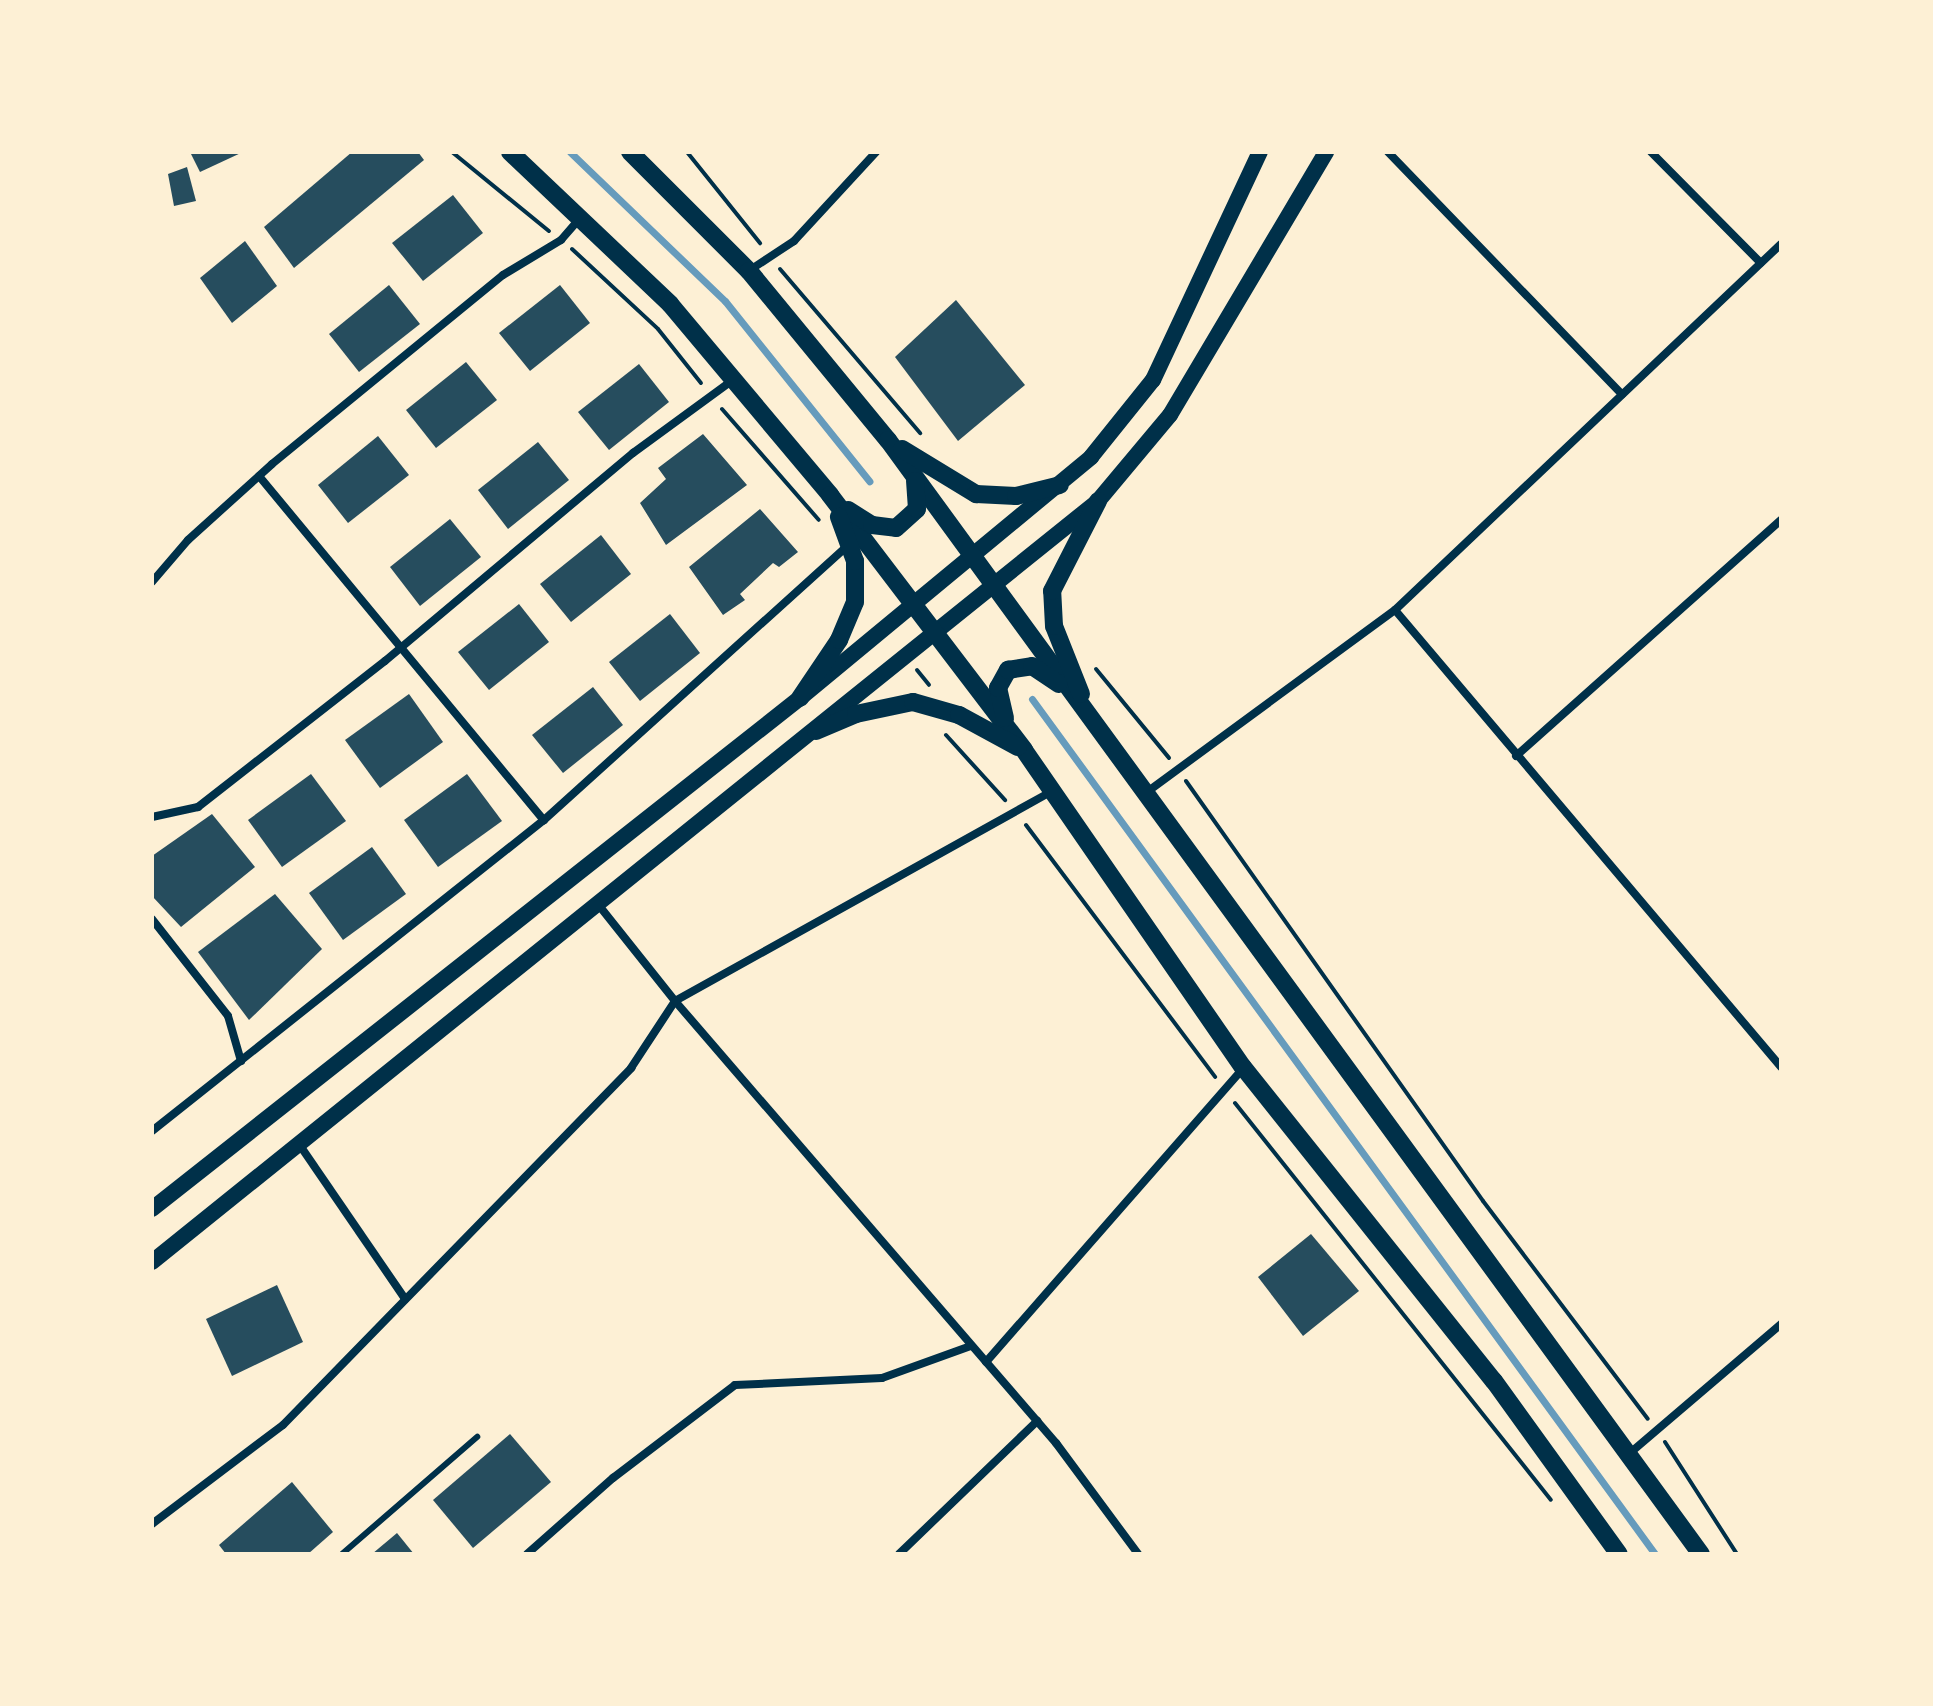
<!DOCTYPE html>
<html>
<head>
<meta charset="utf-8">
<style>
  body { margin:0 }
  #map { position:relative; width:1933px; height:1706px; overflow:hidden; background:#fdf0d5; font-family:Figtree,sans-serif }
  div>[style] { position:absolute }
  .stream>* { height:7px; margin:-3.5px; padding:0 3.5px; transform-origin:3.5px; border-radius:3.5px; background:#669bbc }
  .building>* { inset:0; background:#264d5e }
  .path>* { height:4px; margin:-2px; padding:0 2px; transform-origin:2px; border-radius:2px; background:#003049 }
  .service>* { height:6px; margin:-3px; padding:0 3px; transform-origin:3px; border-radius:3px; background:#003049 }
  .minor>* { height:8px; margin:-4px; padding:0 4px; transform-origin:4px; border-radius:4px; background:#003049 }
  .secondary>* { height:16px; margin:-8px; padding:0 8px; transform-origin:8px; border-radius:8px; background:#003049 }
  .primary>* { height:18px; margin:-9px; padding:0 9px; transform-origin:9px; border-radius:9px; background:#003049 }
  span { translate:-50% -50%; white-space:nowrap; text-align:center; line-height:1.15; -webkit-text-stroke:7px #fdf0d5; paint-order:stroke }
  .frame { position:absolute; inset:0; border:154px solid #fdf0d5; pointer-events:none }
</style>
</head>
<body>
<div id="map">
  <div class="stream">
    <i style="left:570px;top:152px;width:215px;rotate:43.9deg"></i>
    <i style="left:725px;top:301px;width:231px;rotate:51.3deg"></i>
    <i style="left:1032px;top:699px;width:1058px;rotate:53.92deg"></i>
  </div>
  <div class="building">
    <i style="clip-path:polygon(190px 152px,243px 152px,200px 172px)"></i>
    <i style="clip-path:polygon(352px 152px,418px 152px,424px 160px,294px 268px,264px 227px)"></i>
    <i style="clip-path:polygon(187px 167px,196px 201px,174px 206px,168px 174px)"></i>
    <i style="clip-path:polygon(453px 195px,483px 233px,423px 281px,392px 243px)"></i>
    <i style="clip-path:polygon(245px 241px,277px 286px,232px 323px,200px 278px)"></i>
    <i style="clip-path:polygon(389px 285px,420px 324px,359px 372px,329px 334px)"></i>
    <i style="clip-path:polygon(560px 285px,590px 323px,530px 371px,499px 333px)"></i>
    <i style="clip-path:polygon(956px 300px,1025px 385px,958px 441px,895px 357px)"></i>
    <i style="clip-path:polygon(466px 362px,497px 400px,436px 448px,406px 410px)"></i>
    <i style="clip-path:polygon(639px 364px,669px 402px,609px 450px,578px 412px)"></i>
    <i style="clip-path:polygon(703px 434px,747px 485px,666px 545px,640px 503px,666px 479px,658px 468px)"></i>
    <i style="clip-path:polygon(378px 436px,409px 475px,348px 523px,318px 485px)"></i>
    <i style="clip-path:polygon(538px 442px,569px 480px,508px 529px,478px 490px)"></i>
    <i style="clip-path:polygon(760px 509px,798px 552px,779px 567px,773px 563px,740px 594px,745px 600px,723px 615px,689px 567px)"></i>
    <i style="clip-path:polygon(450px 519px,481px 557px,420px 606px,390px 567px)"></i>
    <i style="clip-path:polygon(601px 535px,631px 574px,571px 622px,540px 584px)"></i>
    <i style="clip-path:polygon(519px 604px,549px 642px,489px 690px,458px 652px)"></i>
    <i style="clip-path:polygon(670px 614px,700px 653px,640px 701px,609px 662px)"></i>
    <i style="clip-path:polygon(593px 687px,623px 725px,563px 773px,532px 735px)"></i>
    <i style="clip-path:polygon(409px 694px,443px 742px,380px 788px,345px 740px)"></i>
    <i style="clip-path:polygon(311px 774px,346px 821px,282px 867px,248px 820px)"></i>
    <i style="clip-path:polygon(467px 774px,502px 821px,438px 867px,404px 820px)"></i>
    <i style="clip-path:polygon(212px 814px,255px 867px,181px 927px,152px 896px,152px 856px)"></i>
    <i style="clip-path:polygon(372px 847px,406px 894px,343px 940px,309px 893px)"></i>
    <i style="clip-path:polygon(275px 894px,322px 949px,249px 1020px,198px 952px)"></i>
    <i style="clip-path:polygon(1311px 1234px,1359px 1291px,1303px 1336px,1258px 1277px)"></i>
    <i style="clip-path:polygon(277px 1285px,303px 1342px,232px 1376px,206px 1319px)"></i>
    <i style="clip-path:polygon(510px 1434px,551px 1482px,473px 1548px,433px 1500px)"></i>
    <i style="clip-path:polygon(292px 1482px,333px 1532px,308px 1554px,226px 1554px,219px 1545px)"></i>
    <i style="clip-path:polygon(397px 1533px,414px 1554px,372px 1554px)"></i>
  </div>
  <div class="path">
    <i style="left:452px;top:152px;width:125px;rotate:39.2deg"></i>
    <i style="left:687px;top:152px;width:117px;rotate:51.3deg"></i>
    <i style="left:572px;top:249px;width:117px;rotate:42.9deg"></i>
    <i style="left:658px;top:329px;width:69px;rotate:51.5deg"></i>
    <i style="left:780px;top:269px;width:216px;rotate:49.5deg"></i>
    <i style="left:722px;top:409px;width:147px;rotate:48.9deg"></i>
    <i style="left:1096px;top:669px;width:115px;rotate:50.6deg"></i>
    <i style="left:917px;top:670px;width:19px;rotate:51deg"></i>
    <i style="left:946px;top:735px;width:88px;rotate:47.8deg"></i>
    <i style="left:1186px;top:781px;width:514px;rotate:54.73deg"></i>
    <i style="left:1483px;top:1201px;width:273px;rotate:52.9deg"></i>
    <i style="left:1026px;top:825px;width:315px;rotate:53.1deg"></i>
    <i style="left:1235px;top:1103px;width:507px;rotate:51.48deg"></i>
    <i style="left:1665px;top:1442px;width:133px;rotate:57.3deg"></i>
  </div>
  <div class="service">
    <i style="left:342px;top:1554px;width:179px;rotate:-40.9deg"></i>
  </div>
  <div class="minor">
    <i style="left:1388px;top:152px;width:337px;rotate:46deg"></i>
    <i style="left:1651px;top:152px;width:156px;rotate:45.3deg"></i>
    <i style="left:750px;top:270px;width:53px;rotate:-33.4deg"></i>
    <i style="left:794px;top:241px;width:121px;rotate:-47.3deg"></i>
    <i style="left:259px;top:476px;width:447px;rotate:50.4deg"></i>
    <i style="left:152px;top:582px;width:55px;rotate:-49.4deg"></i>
    <i style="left:188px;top:540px;width:113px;rotate:-42.1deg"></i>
    <i style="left:272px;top:464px;width:298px;rotate:-39.3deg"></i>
    <i style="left:503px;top:275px;width:68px;rotate:-31.1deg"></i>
    <i style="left:561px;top:240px;width:30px;rotate:-49deg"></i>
    <i style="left:1395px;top:610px;width:598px;rotate:49.81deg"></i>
    <i style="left:1516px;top:756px;width:355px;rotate:-41.7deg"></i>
    <i style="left:1147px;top:792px;width:308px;rotate:-36.3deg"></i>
    <i style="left:1395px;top:610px;width:532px;rotate:-43.48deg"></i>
    <i style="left:152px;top:817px;width:47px;rotate:-12.3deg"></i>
    <i style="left:198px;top:807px;width:237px;rotate:-38deg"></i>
    <i style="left:385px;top:661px;width:324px;rotate:-40deg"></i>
    <i style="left:633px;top:453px;width:125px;rotate:-36.2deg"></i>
    <i style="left:597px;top:903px;width:125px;rotate:51.5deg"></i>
    <i style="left:675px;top:1001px;width:584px;rotate:49.24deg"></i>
    <i style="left:1056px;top:1443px;width:138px;rotate:53.5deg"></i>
    <i style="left:152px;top:919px;width:123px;rotate:51.9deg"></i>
    <i style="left:228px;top:1016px;width:47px;rotate:73.9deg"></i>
    <i style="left:152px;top:1131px;width:500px;rotate:-38.43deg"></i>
    <i style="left:544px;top:820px;width:411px;rotate:-42.1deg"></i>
    <i style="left:299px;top:1144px;width:188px;rotate:55.6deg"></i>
    <i style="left:986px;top:1362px;width:390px;rotate:-48.8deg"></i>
    <i style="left:1630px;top:1453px;width:199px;rotate:-40.5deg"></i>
    <i style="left:152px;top:1524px;width:164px;rotate:-37.1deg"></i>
    <i style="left:283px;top:1425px;width:499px;rotate:-45.7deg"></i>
    <i style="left:631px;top:1068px;width:80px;rotate:-56.7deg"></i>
    <i style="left:675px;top:1001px;width:430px;rotate:-29.1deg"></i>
    <i style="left:527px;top:1554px;width:115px;rotate:-41.5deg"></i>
    <i style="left:613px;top:1478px;width:153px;rotate:-37.3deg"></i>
    <i style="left:735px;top:1385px;width:147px;rotate:-2.7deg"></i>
    <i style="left:882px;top:1378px;width:95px;rotate:-19.8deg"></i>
    <i style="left:899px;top:1554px;width:192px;rotate:-43.9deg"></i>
  </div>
  <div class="secondary">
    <i style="left:152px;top:1209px;width:825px;rotate:-38.26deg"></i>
    <i style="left:800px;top:698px;width:378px;rotate:-39.6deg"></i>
    <i style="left:1091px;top:457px;width:99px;rotate:-51.2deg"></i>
    <i style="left:1153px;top:380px;width:252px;rotate:-64.9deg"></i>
    <i style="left:152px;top:1262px;width:1214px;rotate:-38.81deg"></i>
    <i style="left:1098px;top:501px;width:112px;rotate:-50.1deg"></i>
    <i style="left:1170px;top:415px;width:306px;rotate:-59.3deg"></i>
  </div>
  <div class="primary">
    <i style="left:510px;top:152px;width:221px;rotate:43.5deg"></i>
    <i style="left:670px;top:304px;width:249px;rotate:50deg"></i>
    <i style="left:830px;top:495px;width:320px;rotate:52.7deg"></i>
    <i style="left:1024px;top:750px;width:385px;rotate:55.4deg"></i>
    <i style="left:1243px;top:1067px;width:402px;rotate:51.4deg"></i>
    <i style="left:1494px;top:1381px;width:213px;rotate:54.2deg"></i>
    <i style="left:630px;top:152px;width:168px;rotate:45deg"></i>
    <i style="left:749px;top:271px;width:219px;rotate:50.6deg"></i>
    <i style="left:888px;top:440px;width:1379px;rotate:53.88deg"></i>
    <i style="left:902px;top:449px;width:87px;rotate:31.3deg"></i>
    <i style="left:976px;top:494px;width:40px;rotate:2.9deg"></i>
    <i style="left:1016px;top:496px;width:45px;rotate:-14deg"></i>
    <i style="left:848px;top:510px;width:28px;rotate:32deg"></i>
    <i style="left:872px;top:525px;width:24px;rotate:7deg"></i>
    <i style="left:896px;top:528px;width:28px;rotate:-42deg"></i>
    <i style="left:917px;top:509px;width:28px;rotate:-94deg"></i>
    <i style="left:1081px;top:694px;width:73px;rotate:-111.7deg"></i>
    <i style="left:1054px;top:626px;width:35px;rotate:-93deg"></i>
    <i style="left:1052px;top:591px;width:101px;rotate:-62.9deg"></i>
    <i style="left:800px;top:698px;width:70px;rotate:-56.1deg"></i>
    <i style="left:839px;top:640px;width:41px;rotate:-67.2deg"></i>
    <i style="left:855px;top:602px;width:41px;rotate:-90deg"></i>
    <i style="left:855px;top:561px;width:47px;rotate:-110deg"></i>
    <i style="left:1005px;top:718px;width:31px;rotate:-103deg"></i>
    <i style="left:998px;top:688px;width:21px;rotate:-61deg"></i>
    <i style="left:1008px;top:670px;width:24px;rotate:-9deg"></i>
    <i style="left:1032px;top:666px;width:32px;rotate:34deg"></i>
    <i style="left:816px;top:731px;width:43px;rotate:-23deg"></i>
    <i style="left:856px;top:714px;width:58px;rotate:-11.9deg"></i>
    <i style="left:913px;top:702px;width:48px;rotate:15.8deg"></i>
    <i style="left:959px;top:715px;width:67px;rotate:28.5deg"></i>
  </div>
  <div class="frame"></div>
</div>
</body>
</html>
